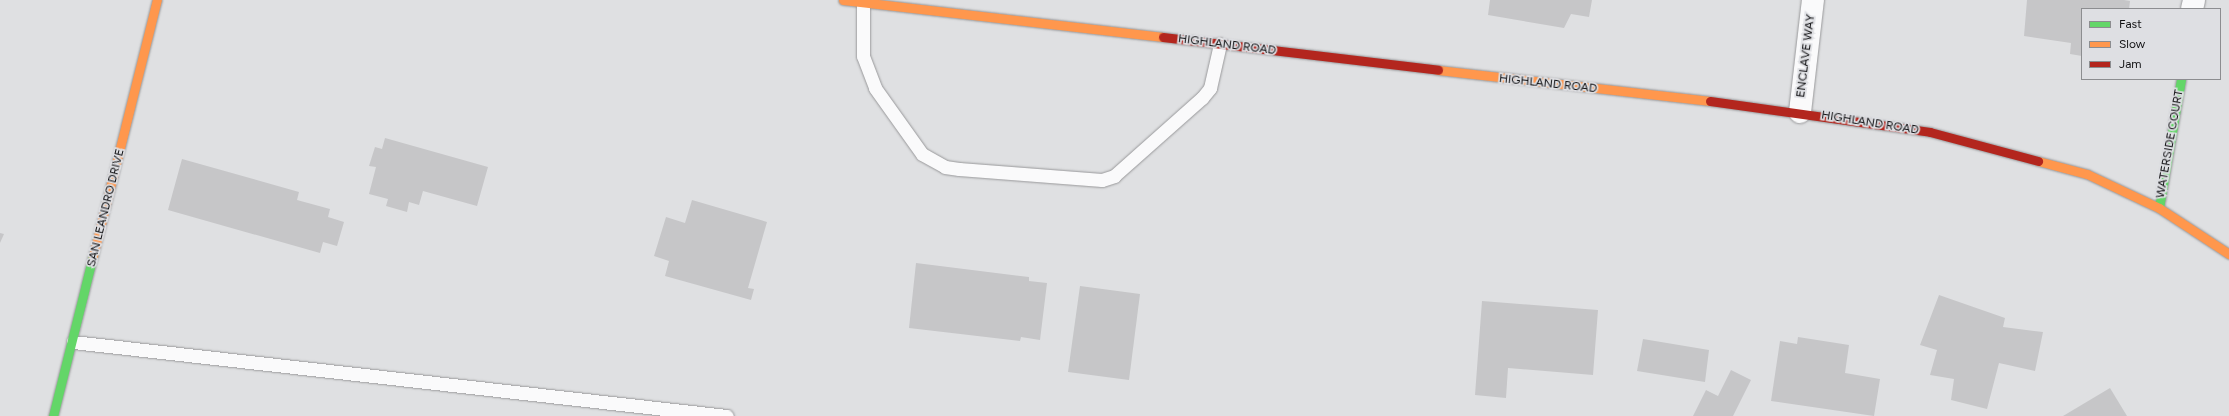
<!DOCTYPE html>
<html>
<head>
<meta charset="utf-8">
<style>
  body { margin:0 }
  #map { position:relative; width:2229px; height:416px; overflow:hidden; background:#dfe0e2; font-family:Figtree,sans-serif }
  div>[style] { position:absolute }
  .building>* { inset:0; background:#c6c6c8 }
  .roads { filter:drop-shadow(0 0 1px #98989a) drop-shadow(0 0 1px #98989a) }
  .lane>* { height:13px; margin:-6.5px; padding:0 6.5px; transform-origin:6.5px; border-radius:6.5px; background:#fafafb }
  .street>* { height:22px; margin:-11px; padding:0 11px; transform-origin:11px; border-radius:11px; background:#fafafb }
  .fast>* { height:9px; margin:-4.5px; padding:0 4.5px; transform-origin:4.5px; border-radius:4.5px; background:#63d668 }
  .slow>* { height:9px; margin:-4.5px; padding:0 4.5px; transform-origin:4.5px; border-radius:4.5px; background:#ff974d }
  .jam>* { height:9px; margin:-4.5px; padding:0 4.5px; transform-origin:4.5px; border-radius:4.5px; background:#b3261e }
  span { translate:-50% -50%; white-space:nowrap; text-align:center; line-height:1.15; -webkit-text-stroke:3.5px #dedfe3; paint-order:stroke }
  .street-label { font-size:12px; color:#111113 }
  .legend { position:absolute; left:2081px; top:8px; width:140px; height:72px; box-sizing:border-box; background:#dedfe3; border:1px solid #8c8d90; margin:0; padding:5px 7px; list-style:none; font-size:12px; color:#111113 }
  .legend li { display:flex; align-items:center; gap:8px; height:20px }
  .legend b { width:20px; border:1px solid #8c8d90 }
</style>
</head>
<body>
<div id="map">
  <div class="building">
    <i style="clip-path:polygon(1490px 0,1592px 0,1589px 17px,1571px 14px,1564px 28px,1488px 15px)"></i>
    <i style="clip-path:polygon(2027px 0,2124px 0,2130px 1px,2129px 9px,2082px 9px,2082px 56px,2070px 54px,2071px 43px,2024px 36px)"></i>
    <i style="clip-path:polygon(385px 138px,488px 167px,477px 206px,423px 191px,419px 205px,409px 202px,407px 212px,386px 206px,388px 199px,369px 194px,376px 167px,369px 166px,375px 147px,382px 149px)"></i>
    <i style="clip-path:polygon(182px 159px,299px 192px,297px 200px,330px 209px,328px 217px,344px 222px,337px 246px,323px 242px,320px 253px,168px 210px)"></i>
    <i style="clip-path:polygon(692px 200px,767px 222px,748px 288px,754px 289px,751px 300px,665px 276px,669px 261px,654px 256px,666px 217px,685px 223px)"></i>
    <i style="clip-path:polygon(0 233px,4px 234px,0 243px)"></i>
    <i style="clip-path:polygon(916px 263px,1029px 277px,1029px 281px,1047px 283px,1040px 340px,1021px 337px,1020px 341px,909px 328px)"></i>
    <i style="clip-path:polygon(1080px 286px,1140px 294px,1129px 380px,1068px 372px)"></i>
    <i style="clip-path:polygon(1939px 295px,2005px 318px,2003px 327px,2043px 332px,2035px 371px,1999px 363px,1987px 409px,1951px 400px,1954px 379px,1930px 375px,1937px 350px,1920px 345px)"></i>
    <i style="clip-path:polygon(1482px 301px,1598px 310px,1593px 375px,1508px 368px,1506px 398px,1475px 395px)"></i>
    <i style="clip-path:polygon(1798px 337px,1849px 345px,1845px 373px,1880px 379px,1874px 416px,1771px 401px,1780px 341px,1797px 344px)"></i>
    <i style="clip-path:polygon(1643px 339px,1709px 350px,1705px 382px,1637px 371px)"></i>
    <i style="clip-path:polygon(1731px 370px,1751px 380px,1733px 416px,1693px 416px,1706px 390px,1718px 396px)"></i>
    <i style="clip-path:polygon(2110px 388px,2127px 416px,2063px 416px)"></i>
  </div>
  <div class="roads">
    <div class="lane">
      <i style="left:863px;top:3px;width:53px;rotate:90deg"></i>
      <i style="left:863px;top:56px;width:34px;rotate:69deg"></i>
      <i style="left:875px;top:88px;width:81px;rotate:54.5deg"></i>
      <i style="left:922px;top:154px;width:26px;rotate:29deg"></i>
      <i style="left:945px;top:167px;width:14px;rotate:8deg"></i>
      <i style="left:959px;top:169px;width:143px;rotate:4.4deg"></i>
      <i style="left:1102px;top:180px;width:13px;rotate:-18deg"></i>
      <i style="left:1114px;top:176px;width:118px;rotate:-41.6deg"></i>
      <i style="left:1202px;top:98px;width:13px;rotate:-51deg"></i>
      <i style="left:1210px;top:88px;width:45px;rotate:-77.2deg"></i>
      <i style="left:73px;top:342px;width:658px;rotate:6.46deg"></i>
    </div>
    <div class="street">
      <i style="left:2192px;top:9px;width:9px;rotate:-77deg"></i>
      <i style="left:1800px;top:112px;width:113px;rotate:-83.4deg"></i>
    </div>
    <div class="fast">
      <i style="left:2159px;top:208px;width:131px;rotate:-80.3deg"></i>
      <i style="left:53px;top:416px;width:165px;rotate:-76deg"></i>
    </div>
    <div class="slow">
      <i style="left:843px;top:0;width:322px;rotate:6.6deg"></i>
      <i style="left:1438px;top:70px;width:274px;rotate:6.5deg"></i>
      <i style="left:2038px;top:161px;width:51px;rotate:14.9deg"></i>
      <i style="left:2087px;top:174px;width:80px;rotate:25.3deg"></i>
      <i style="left:2159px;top:208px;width:84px;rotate:33.3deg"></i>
      <i style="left:93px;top:256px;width:264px;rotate:-76deg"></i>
    </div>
    <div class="jam">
      <i style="left:1163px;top:37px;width:277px;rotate:6.8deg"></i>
      <i style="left:1710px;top:101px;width:222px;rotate:8deg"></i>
      <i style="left:1930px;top:132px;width:112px;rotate:15deg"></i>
    </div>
  </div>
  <div class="street-label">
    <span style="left:1227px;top:45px;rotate:7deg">HIGHLAND ROAD</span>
    <span style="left:1806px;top:56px;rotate:-83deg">ENCLAVE WAY</span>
    <span style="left:1548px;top:84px;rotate:6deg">HIGHLAND ROAD</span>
    <span style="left:1870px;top:123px;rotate:9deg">HIGHLAND ROAD</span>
    <span style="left:2170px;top:144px;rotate:-80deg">WATERSIDE COURT</span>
    <span style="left:106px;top:208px;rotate:-76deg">SAN LEANDRO DRIVE</span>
  </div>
  <ul class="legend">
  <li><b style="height:5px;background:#63d668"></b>Fast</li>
  <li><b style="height:5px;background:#ff974d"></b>Slow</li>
  <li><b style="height:5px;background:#b3261e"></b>Jam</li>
  </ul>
</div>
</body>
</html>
